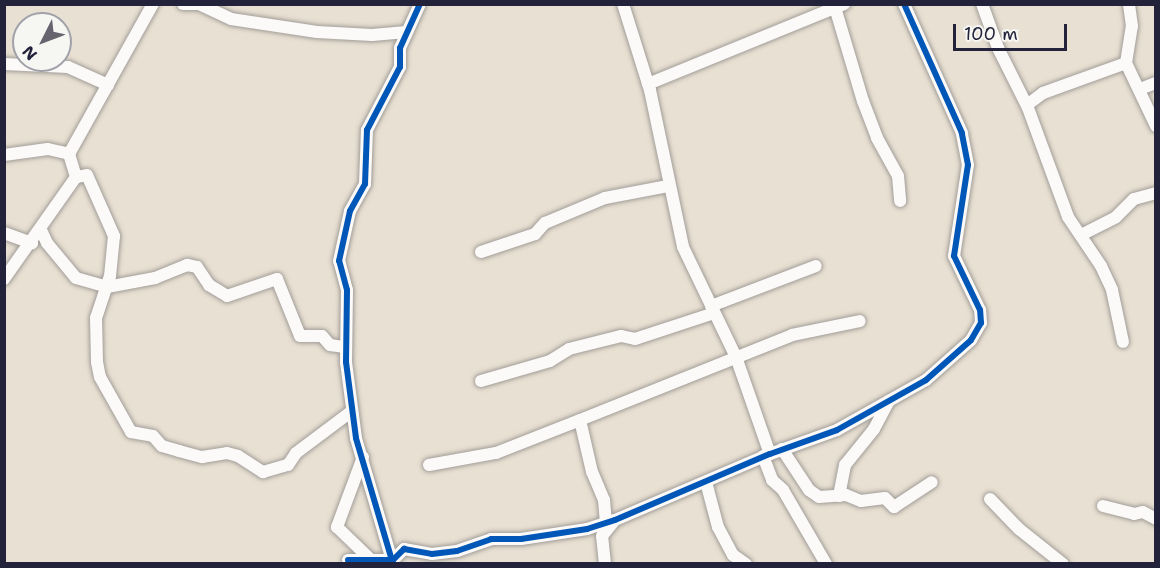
<!DOCTYPE html>
<html>
<head>
<meta charset="utf-8">
<style>
  body { margin:0 }
  #map { position:relative; width:1160px; height:568px; overflow:hidden; background:#e8e0d2; font-family:"Shantell Sans",sans-serif }
  div>[style] { position:absolute }
  .roads { filter:drop-shadow(0 0 2px #a29d99) drop-shadow(0 0 2px #a29d99) }
  .minor>* { height:12px; margin:-6px; padding:0 6px; transform-origin:6px; border-radius:6px; background:#fcfaf8 }
  .cycleway>* { height:6px; margin:-3px; padding:0 3px; transform-origin:3px; border-radius:3px; background:#0057b8 }
  span { translate:-50% -50%; white-space:nowrap; text-align:center; line-height:1.15; -webkit-text-stroke:5px #f6f6f2; paint-order:stroke }
  .frame { position:absolute; inset:0; border:6px solid #22223b; pointer-events:none }
  .north { position:absolute; left:12px; top:12px; width:60px; height:60px; box-sizing:border-box; background:#f6f6f2; border:2px solid #a1a1a9; border-radius:50%; rotate:228deg; font-size:16px; font-weight:700; line-height:24px; text-align:center; color:#22223b }
  .north::after { content:''; display:block; margin:auto; width:21px; height:27px; background:#676470; clip-path:polygon(50% 0,100% 100%,50% 72%,0 100%) }
  .scale { position:absolute; left:953px; top:24px; width:114px; height:27px; box-sizing:border-box; border:3px solid #22223b; border-top:0; padding-left:8px; font-size:18px; line-height:21px; white-space:nowrap; color:#22223b; -webkit-text-stroke:4px #f6f6f2; paint-order:stroke }
</style>
</head>
<body>
<div id="map">
  <div class="roads">
    <div class="minor">
      <i style="left:183px;top:4px;width:14px"></i>
      <i style="left:199px;top:4px;width:35px;rotate:25deg"></i>
      <i style="left:231px;top:19px;width:87px;rotate:8.6deg"></i>
      <i style="left:317px;top:32px;width:55px;rotate:3.1deg"></i>
      <i style="left:372px;top:35px;width:35px;rotate:-5deg"></i>
      <i style="left:623px;top:4px;width:90px;rotate:72.6deg"></i>
      <i style="left:650px;top:90px;width:160px;rotate:78.1deg"></i>
      <i style="left:683px;top:247px;width:122px;rotate:64.3deg"></i>
      <i style="left:736px;top:357px;width:103px;rotate:70.7deg"></i>
      <i style="left:834px;top:4px;width:101px;rotate:73.4deg"></i>
      <i style="left:863px;top:101px;width:40px;rotate:69deg"></i>
      <i style="left:877px;top:138px;width:43px;rotate:61.1deg"></i>
      <i style="left:898px;top:176px;width:25px;rotate:85deg"></i>
      <i style="left:982px;top:4px;width:47px;rotate:70deg"></i>
      <i style="left:998px;top:48px;width:67px;rotate:63.4deg"></i>
      <i style="left:1028px;top:108px;width:116px;rotate:69.8deg"></i>
      <i style="left:1068px;top:217px;width:59px;rotate:56deg"></i>
      <i style="left:1101px;top:266px;width:26px;rotate:65deg"></i>
      <i style="left:1112px;top:290px;width:53px;rotate:78.1deg"></i>
      <i style="left:1126px;top:63px;width:70px;rotate:64.5deg"></i>
      <i style="left:4px;top:64px;width:64px;rotate:2.7deg"></i>
      <i style="left:68px;top:67px;width:44px;rotate:24.2deg"></i>
      <i style="left:648px;top:84px;width:212px;rotate:-22.2deg"></i>
      <i style="left:1140px;top:89px;width:17px;rotate:-21deg"></i>
      <i style="left:1027px;top:105px;width:20px;rotate:-37deg"></i>
      <i style="left:1043px;top:93px;width:88px;rotate:-19.9deg"></i>
      <i style="left:1126px;top:63px;width:37px;rotate:-81deg"></i>
      <i style="left:1132px;top:26px;width:22px;rotate:-98deg"></i>
      <i style="left:4px;top:155px;width:44px;rotate:-7.8deg"></i>
      <i style="left:48px;top:149px;width:22px;rotate:13deg"></i>
      <i style="left:76px;top:177px;width:11px;rotate:-10deg"></i>
      <i style="left:87px;top:175px;width:67px;rotate:66.1deg"></i>
      <i style="left:114px;top:236px;width:40px;rotate:95.7deg"></i>
      <i style="left:110px;top:276px;width:44px;rotate:108.4deg"></i>
      <i style="left:96px;top:318px;width:44px;rotate:88.7deg"></i>
      <i style="left:97px;top:362px;width:15px;rotate:79deg"></i>
      <i style="left:100px;top:377px;width:63px;rotate:60.6deg"></i>
      <i style="left:131px;top:432px;width:22px;rotate:10deg"></i>
      <i style="left:153px;top:436px;width:13px;rotate:48deg"></i>
      <i style="left:162px;top:446px;width:18px;rotate:16deg"></i>
      <i style="left:179px;top:451px;width:24px;rotate:15deg"></i>
      <i style="left:202px;top:457px;width:25px;rotate:-9deg"></i>
      <i style="left:227px;top:453px;width:11px;rotate:15deg"></i>
      <i style="left:238px;top:456px;width:30px;rotate:33deg"></i>
      <i style="left:263px;top:472px;width:26px;rotate:-16deg"></i>
      <i style="left:288px;top:465px;width:14px;rotate:-56deg"></i>
      <i style="left:296px;top:453px;width:70px;rotate:-36.9deg"></i>
      <i style="left:41px;top:230px;width:14px;rotate:65deg"></i>
      <i style="left:47px;top:243px;width:45px;rotate:50.4deg"></i>
      <i style="left:76px;top:278px;width:32px;rotate:16deg"></i>
      <i style="left:107px;top:287px;width:49px;rotate:-10.6deg"></i>
      <i style="left:155px;top:278px;width:35px;rotate:-22deg"></i>
      <i style="left:187px;top:265px;width:10px;rotate:11deg"></i>
      <i style="left:197px;top:267px;width:22px;rotate:56deg"></i>
      <i style="left:209px;top:285px;width:21px;rotate:31deg"></i>
      <i style="left:227px;top:296px;width:53px;rotate:-18.8deg"></i>
      <i style="left:277px;top:279px;width:61px;rotate:68deg"></i>
      <i style="left:300px;top:336px;width:22px"></i>
      <i style="left:322px;top:336px;width:12px;rotate:48deg"></i>
      <i style="left:330px;top:345px;width:15px;rotate:8deg"></i>
      <i style="left:4px;top:233px;width:30px;rotate:20deg"></i>
      <i style="left:1081px;top:235px;width:39px;rotate:-27deg"></i>
      <i style="left:1116px;top:217px;width:25px;rotate:-45deg"></i>
      <i style="left:1134px;top:199px;width:23px;rotate:-15deg"></i>
      <i style="left:481px;top:252px;width:57px;rotate:-18.4deg"></i>
      <i style="left:535px;top:234px;width:15px;rotate:-48deg"></i>
      <i style="left:545px;top:223px;width:65px;rotate:-22.6deg"></i>
      <i style="left:605px;top:198px;width:64px;rotate:-10.8deg"></i>
      <i style="left:4px;top:279px;width:125px;rotate:-54.8deg"></i>
      <i style="left:76px;top:177px;width:24px;rotate:-107deg"></i>
      <i style="left:69px;top:154px;width:172px;rotate:-60.8deg"></i>
      <i style="left:711px;top:306px;width:112px;rotate:-20.9deg"></i>
      <i style="left:481px;top:381px;width:72px;rotate:-16.2deg"></i>
      <i style="left:550px;top:361px;width:22px;rotate:-32deg"></i>
      <i style="left:569px;top:349px;width:54px;rotate:-14deg"></i>
      <i style="left:621px;top:336px;width:14px;rotate:12deg"></i>
      <i style="left:635px;top:339px;width:83px;rotate:-18.2deg"></i>
      <i style="left:782px;top:449px;width:49px;rotate:56.6deg"></i>
      <i style="left:809px;top:490px;width:12px;rotate:35deg"></i>
      <i style="left:819px;top:497px;width:27px;rotate:-4deg"></i>
      <i style="left:846px;top:495px;width:16px;rotate:22deg"></i>
      <i style="left:861px;top:501px;width:24px;rotate:-7deg"></i>
      <i style="left:885px;top:498px;width:13px;rotate:45deg"></i>
      <i style="left:894px;top:507px;width:45px;rotate:-33.3deg"></i>
      <i style="left:763px;top:456px;width:26px;rotate:69deg"></i>
      <i style="left:772px;top:480px;width:15px;rotate:42deg"></i>
      <i style="left:783px;top:490px;width:86px;rotate:59.8deg"></i>
      <i style="left:363px;top:457px;width:75px;rotate:110.4deg"></i>
      <i style="left:337px;top:527px;width:45px;rotate:44.1deg"></i>
      <i style="left:429px;top:465px;width:68px;rotate:-10.2deg"></i>
      <i style="left:496px;top:453px;width:90px;rotate:-21.4deg"></i>
      <i style="left:706px;top:482px;width:47px;rotate:75.1deg"></i>
      <i style="left:718px;top:527px;width:32px;rotate:62deg"></i>
      <i style="left:733px;top:555px;width:16px;rotate:35deg"></i>
      <i style="left:839px;top:496px;width:32px;rotate:-79deg"></i>
      <i style="left:845px;top:465px;width:46px;rotate:-51.1deg"></i>
      <i style="left:874px;top:429px;width:32px;rotate:-62deg"></i>
      <i style="left:990px;top:499px;width:42px;rotate:46deg"></i>
      <i style="left:1019px;top:529px;width:56px;rotate:38.5deg"></i>
      <i style="left:1103px;top:506px;width:32px;rotate:14deg"></i>
      <i style="left:1134px;top:514px;width:9px;rotate:-13deg"></i>
      <i style="left:1143px;top:512px;width:15px;rotate:28deg"></i>
      <i style="left:606px;top:523px;width:23px;rotate:-95deg"></i>
      <i style="left:604px;top:500px;width:30px;rotate:-113deg"></i>
      <i style="left:592px;top:472px;width:53px;rotate:-103deg"></i>
      <i style="left:580px;top:420px;width:228px;rotate:-21.8deg"></i>
      <i style="left:792px;top:335px;width:69px;rotate:-11.6deg"></i>
      <i style="left:348px;top:560px;width:45px"></i>
      <i style="left:393px;top:560px;width:16px;rotate:-45deg"></i>
      <i style="left:404px;top:549px;width:28px;rotate:10deg"></i>
      <i style="left:432px;top:554px;width:25px;rotate:-7deg"></i>
      <i style="left:457px;top:551px;width:36px;rotate:-19deg"></i>
      <i style="left:491px;top:539px;width:30px"></i>
      <i style="left:521px;top:539px;width:67px;rotate:-8.6deg"></i>
      <i style="left:587px;top:529px;width:29px;rotate:-18deg"></i>
      <i style="left:615px;top:520px;width:168px;rotate:-23.1deg"></i>
      <i style="left:770px;top:454px;width:71px;rotate:-19.7deg"></i>
      <i style="left:837px;top:430px;width:102px;rotate:-29.3deg"></i>
      <i style="left:926px;top:380px;width:60px;rotate:-41.6deg"></i>
      <i style="left:971px;top:340px;width:20px;rotate:-60deg"></i>
      <i style="left:981px;top:323px;width:13px;rotate:-94deg"></i>
      <i style="left:980px;top:310px;width:60px;rotate:-115.7deg"></i>
      <i style="left:954px;top:256px;width:92px;rotate:-81.3deg"></i>
      <i style="left:968px;top:165px;width:33px;rotate:-101deg"></i>
      <i style="left:962px;top:133px;width:141px;rotate:-114.2deg"></i>
      <i style="left:393px;top:564px;width:131px;rotate:-106.4deg"></i>
      <i style="left:356px;top:438px;width:77px;rotate:-97.5deg"></i>
      <i style="left:346px;top:362px;width:72px;rotate:-89.2deg"></i>
      <i style="left:347px;top:290px;width:30px;rotate:-105deg"></i>
      <i style="left:339px;top:261px;width:51px;rotate:-77.6deg"></i>
      <i style="left:350px;top:211px;width:31px;rotate:-61deg"></i>
      <i style="left:365px;top:184px;width:54px;rotate:-87.9deg"></i>
      <i style="left:367px;top:130px;width:71px;rotate:-62.4deg"></i>
      <i style="left:400px;top:67px;width:19px;rotate:-90deg"></i>
      <i style="left:400px;top:48px;width:48px;rotate:-65.6deg"></i>
      <i style="left:605px;top:564px;width:28px;rotate:-96deg"></i>
      <i style="left:602px;top:536px;width:19px;rotate:-51deg"></i>
    </div>
  </div>
  <div class="cycleway">
    <i style="left:348px;top:560px;width:45px"></i>
    <i style="left:393px;top:560px;width:16px;rotate:-45deg"></i>
    <i style="left:404px;top:549px;width:28px;rotate:10deg"></i>
    <i style="left:432px;top:554px;width:25px;rotate:-7deg"></i>
    <i style="left:457px;top:551px;width:36px;rotate:-19deg"></i>
    <i style="left:491px;top:539px;width:30px"></i>
    <i style="left:521px;top:539px;width:67px;rotate:-8.6deg"></i>
    <i style="left:587px;top:529px;width:29px;rotate:-18deg"></i>
    <i style="left:615px;top:520px;width:168px;rotate:-23.1deg"></i>
    <i style="left:770px;top:454px;width:71px;rotate:-19.7deg"></i>
    <i style="left:837px;top:430px;width:102px;rotate:-29.3deg"></i>
    <i style="left:926px;top:380px;width:60px;rotate:-41.6deg"></i>
    <i style="left:971px;top:340px;width:20px;rotate:-60deg"></i>
    <i style="left:981px;top:323px;width:13px;rotate:-94deg"></i>
    <i style="left:980px;top:310px;width:60px;rotate:-115.7deg"></i>
    <i style="left:954px;top:256px;width:92px;rotate:-81.3deg"></i>
    <i style="left:968px;top:165px;width:33px;rotate:-101deg"></i>
    <i style="left:962px;top:133px;width:141px;rotate:-114.2deg"></i>
    <i style="left:393px;top:564px;width:131px;rotate:-106.4deg"></i>
    <i style="left:356px;top:438px;width:77px;rotate:-97.5deg"></i>
    <i style="left:346px;top:362px;width:72px;rotate:-89.2deg"></i>
    <i style="left:347px;top:290px;width:30px;rotate:-105deg"></i>
    <i style="left:339px;top:261px;width:51px;rotate:-77.6deg"></i>
    <i style="left:350px;top:211px;width:31px;rotate:-61deg"></i>
    <i style="left:365px;top:184px;width:54px;rotate:-87.9deg"></i>
    <i style="left:367px;top:130px;width:71px;rotate:-62.4deg"></i>
    <i style="left:400px;top:67px;width:19px;rotate:-90deg"></i>
    <i style="left:400px;top:48px;width:48px;rotate:-65.6deg"></i>
  </div>
  <div class="frame"></div>
  <div class="north">N</div>
  <div class="scale">100 m</div>
</div>
</body>
</html>
